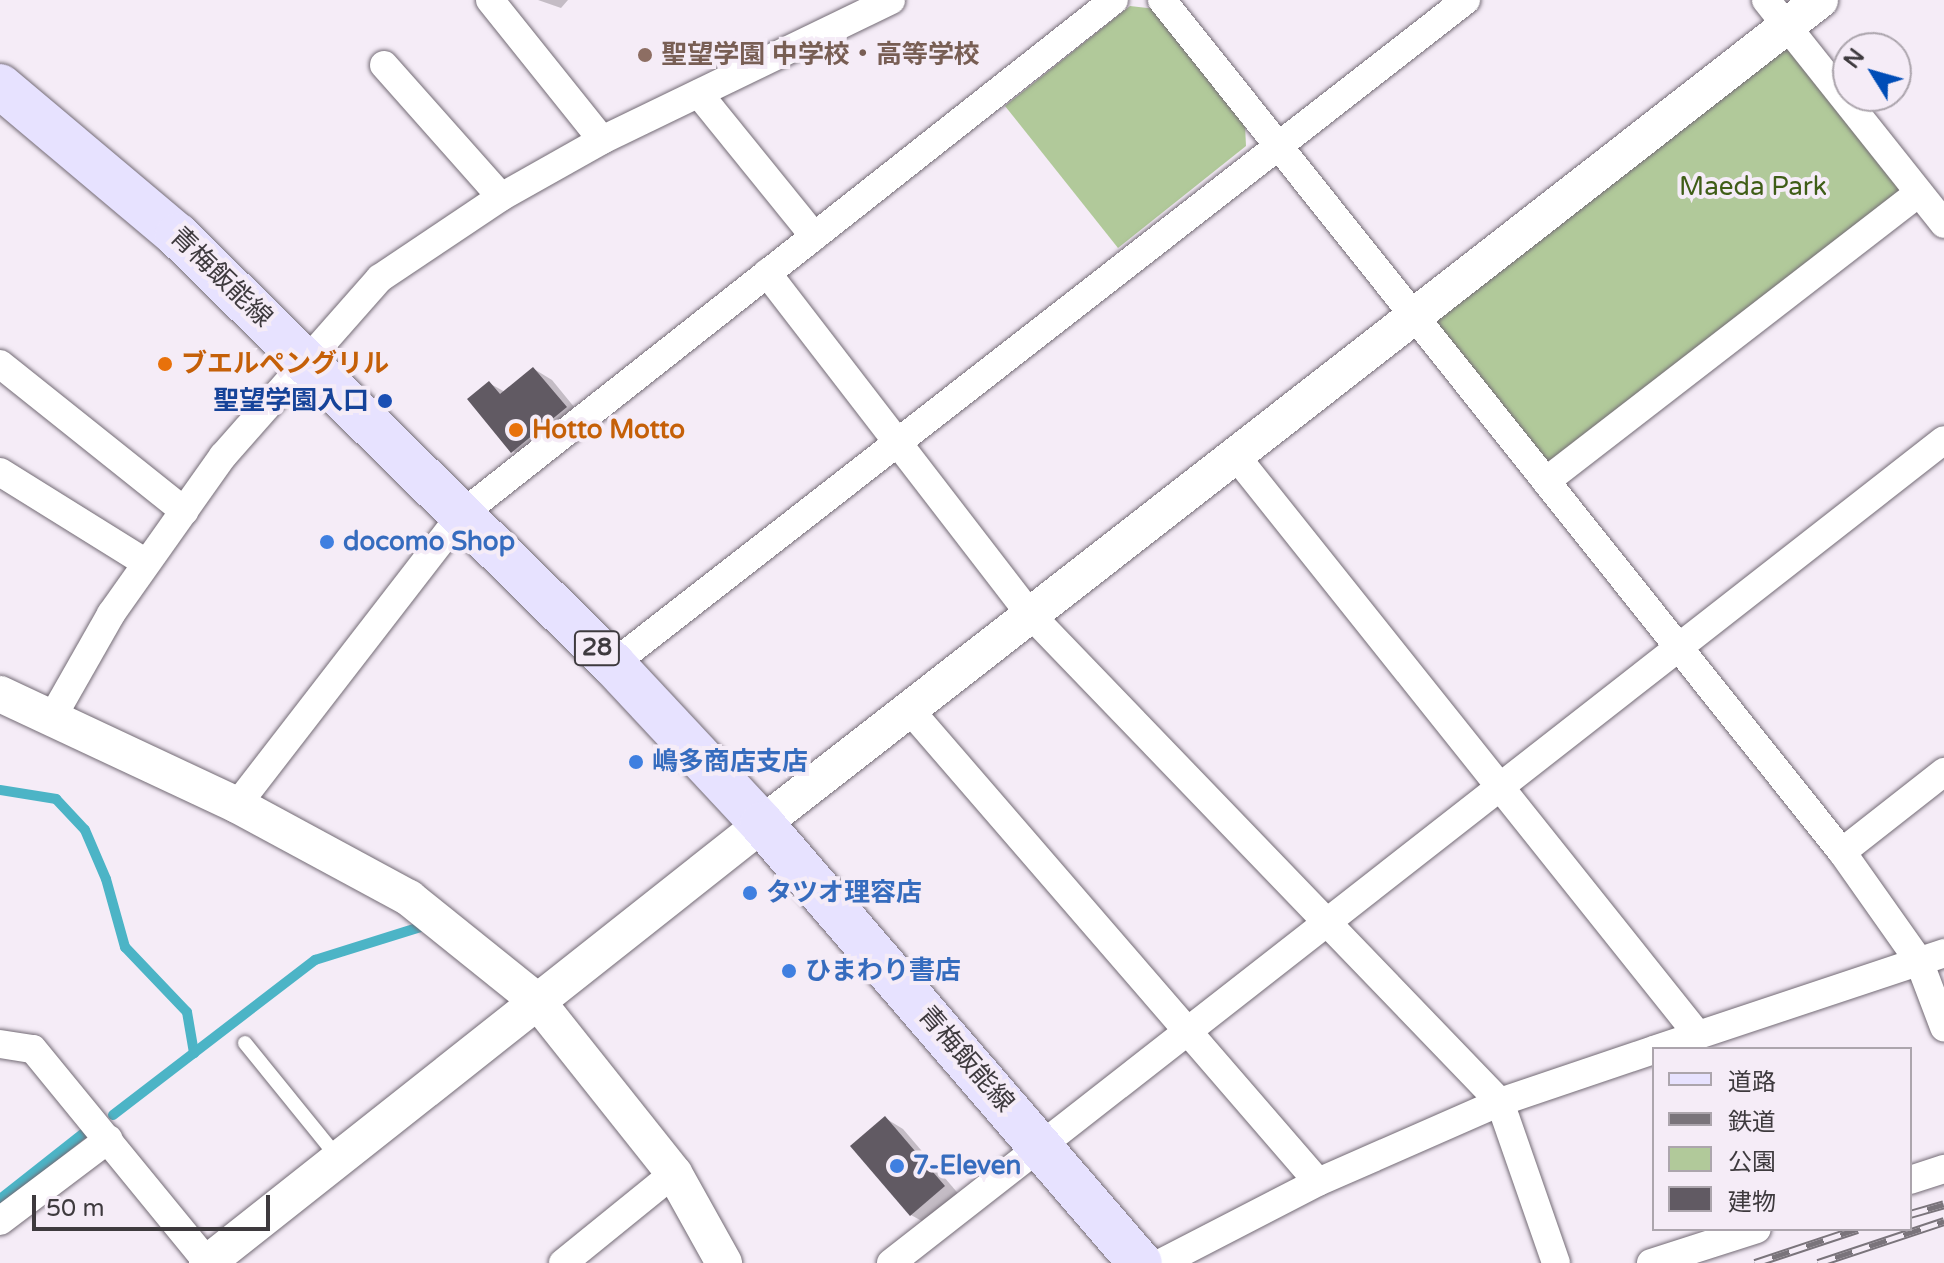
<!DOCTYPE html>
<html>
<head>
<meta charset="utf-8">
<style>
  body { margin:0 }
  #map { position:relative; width:1944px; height:1263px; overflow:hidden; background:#f5ecf7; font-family:"Varela Round","Noto Sans JP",sans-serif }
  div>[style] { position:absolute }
  .green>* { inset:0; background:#b1c99a }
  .shadow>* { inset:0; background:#0003 }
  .stream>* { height:10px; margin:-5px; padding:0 5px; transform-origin:5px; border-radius:5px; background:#4cb4c6 }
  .building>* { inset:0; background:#615a63 }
  .roads { filter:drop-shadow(0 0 2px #736b75) drop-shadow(0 0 2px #736b75) }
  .service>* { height:14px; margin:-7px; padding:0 7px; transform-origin:7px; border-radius:7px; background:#fff }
  .minor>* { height:28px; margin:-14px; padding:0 14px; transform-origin:14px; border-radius:14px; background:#fff }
  .tertiary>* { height:36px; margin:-18px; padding:0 18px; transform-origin:18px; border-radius:18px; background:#fff }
  .primary>* { height:44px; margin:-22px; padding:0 22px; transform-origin:22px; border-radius:22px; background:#e7e2ff }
  .rail>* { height:9px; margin-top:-4.5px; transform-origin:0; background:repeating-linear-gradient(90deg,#f5ecf7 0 18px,#7a747b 0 36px); box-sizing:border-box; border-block:2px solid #7a747b }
  .dots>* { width:22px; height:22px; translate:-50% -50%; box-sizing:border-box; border:4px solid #f5ecf7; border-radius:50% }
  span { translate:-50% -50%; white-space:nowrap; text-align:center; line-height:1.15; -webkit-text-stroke:8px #f5ecf7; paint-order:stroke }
  .shield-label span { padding:2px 6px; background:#f5ecf7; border:2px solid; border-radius:6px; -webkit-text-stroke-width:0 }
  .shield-label { font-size:24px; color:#3e3a3e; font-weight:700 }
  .education-label { font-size:26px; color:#785e54; font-weight:700 }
  .left { translate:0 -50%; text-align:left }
  .park-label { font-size:26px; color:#3f5d17 }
  .street-label { font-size:26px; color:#3e3a3e }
  .food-label { font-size:26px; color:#c56008; font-weight:700 }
  .transit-label { font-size:26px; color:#164399; font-weight:700 }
  .right { translate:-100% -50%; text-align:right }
  .shop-label { font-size:26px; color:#366cbe; font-weight:700 }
  .legend { position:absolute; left:1652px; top:1047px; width:260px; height:184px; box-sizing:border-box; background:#f5ecf7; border:2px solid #aca5ad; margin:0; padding:10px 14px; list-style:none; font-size:24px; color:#3e3a3e }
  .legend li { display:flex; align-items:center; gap:16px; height:40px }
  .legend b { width:40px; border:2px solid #aca5ad }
  .north { position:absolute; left:1832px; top:32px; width:80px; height:80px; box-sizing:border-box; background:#f5ecf7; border:2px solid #aca5ad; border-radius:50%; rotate:307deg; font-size:22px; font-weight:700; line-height:32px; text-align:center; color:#3e3a3e }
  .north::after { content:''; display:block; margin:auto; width:28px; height:36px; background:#004db7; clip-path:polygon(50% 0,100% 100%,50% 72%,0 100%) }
  .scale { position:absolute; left:32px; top:1195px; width:238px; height:36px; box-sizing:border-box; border:4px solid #3e3a3e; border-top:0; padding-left:10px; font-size:24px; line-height:28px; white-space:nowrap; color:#3e3a3e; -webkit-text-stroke:6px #f5ecf7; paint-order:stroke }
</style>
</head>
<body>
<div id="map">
  <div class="green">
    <i style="clip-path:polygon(1130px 6px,1156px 9px,1245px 125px,1246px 146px,1118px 248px,1005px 106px)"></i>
    <i style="clip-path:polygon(1787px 26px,1919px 193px,1546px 481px,1414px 316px)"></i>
  </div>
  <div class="shadow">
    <i style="clip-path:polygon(538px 0,568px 0,561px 8px)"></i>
    <i style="clip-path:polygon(534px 369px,552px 380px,584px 419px,531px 462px,513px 451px,489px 383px,505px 392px)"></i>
    <i style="clip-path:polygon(885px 1118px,903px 1129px,962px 1198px,929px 1225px,911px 1215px)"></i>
  </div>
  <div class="stream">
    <i style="left:0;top:790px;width:57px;rotate:9.1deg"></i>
    <i style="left:56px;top:799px;width:42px;rotate:46.9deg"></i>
    <i style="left:85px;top:830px;width:53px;rotate:66.8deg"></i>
    <i style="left:106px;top:879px;width:71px;rotate:74.4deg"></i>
    <i style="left:125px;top:947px;width:90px;rotate:46.4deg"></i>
    <i style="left:187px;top:1012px;width:42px;rotate:80.3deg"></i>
    <i style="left:113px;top:1115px;width:255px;rotate:-37.5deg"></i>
    <i style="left:315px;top:960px;width:110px;rotate:-17.4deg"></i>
    <i style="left:0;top:1199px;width:108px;rotate:-38.2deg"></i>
  </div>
  <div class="building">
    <i style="clip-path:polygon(533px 367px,567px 407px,511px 453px,467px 399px,489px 381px,500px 394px)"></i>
    <i style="clip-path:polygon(885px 1116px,945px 1186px,910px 1216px,850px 1146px)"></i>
  </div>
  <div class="roads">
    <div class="service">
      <i style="left:245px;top:1043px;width:148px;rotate:51deg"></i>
    </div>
    <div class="minor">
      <i style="left:490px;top:0;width:179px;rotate:51.3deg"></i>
      <i style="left:1162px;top:0;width:1090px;rotate:51.41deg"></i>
      <i style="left:1842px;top:852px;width:133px;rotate:54.8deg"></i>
      <i style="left:1919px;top:961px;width:71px;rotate:69.3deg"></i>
      <i style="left:1766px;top:0;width:286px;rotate:51.5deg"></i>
      <i style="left:384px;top:65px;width:176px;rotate:48.4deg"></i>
      <i style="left:699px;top:94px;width:183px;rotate:51deg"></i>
      <i style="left:767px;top:273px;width:431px;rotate:52.4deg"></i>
      <i style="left:1030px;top:614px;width:678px;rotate:46.08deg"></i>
      <i style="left:1500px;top:1102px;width:170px;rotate:70.8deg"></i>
      <i style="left:0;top:364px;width:236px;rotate:38.6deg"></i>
      <i style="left:1235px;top:455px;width:742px;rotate:51.4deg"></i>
      <i style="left:0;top:472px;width:172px;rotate:31.9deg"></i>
      <i style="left:1546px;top:481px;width:471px;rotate:-37.7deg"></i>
      <i style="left:613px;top:664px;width:1081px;rotate:-37.9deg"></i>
      <i style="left:909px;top:709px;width:625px;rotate:49.15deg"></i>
      <i style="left:52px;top:718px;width:120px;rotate:-60.4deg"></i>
      <i style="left:111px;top:614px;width:194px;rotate:-54.7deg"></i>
      <i style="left:223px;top:456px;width:237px;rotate:-48.6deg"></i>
      <i style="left:380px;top:278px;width:146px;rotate:-33.8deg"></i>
      <i style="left:501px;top:197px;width:116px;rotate:-29.4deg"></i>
      <i style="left:602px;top:140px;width:321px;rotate:-25.8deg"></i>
      <i style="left:237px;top:805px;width:368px;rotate:-52.3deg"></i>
      <i style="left:462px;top:514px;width:830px;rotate:-38.25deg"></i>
      <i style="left:1842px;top:852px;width:130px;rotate:-38.1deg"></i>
      <i style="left:0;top:1044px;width:33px;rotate:9deg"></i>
      <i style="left:33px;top:1049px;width:276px;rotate:50.7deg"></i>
      <i style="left:1656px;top:1049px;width:304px;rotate:-18.4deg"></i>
      <i style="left:1910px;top:1180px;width:36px;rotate:-18deg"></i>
      <i style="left:0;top:1221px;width:136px;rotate:-37deg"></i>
      <i style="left:563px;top:1263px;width:143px;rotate:-39deg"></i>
      <i style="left:891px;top:1263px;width:1336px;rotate:-38.01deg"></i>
      <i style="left:1161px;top:1263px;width:177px;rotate:-27.3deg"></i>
      <i style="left:1318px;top:1182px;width:199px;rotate:-23.7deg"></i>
      <i style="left:1500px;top:1102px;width:163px;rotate:-18.7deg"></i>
      <i style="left:1651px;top:1263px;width:111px;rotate:-17.8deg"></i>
    </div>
    <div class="tertiary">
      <i style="left:0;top:694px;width:262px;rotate:25.1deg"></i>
      <i style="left:237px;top:805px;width:196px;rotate:28.4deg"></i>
      <i style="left:409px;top:898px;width:164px;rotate:38.8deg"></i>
      <i style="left:537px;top:1001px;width:220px;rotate:51.5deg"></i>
      <i style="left:674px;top:1173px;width:103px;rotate:60.9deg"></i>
      <i style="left:207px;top:1263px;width:708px;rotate:-38.34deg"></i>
      <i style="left:762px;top:824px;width:1341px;rotate:-37.91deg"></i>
    </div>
    <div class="primary">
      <i style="left:0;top:86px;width:231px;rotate:40.1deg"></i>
      <i style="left:177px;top:235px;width:612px;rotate:44.54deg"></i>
      <i style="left:613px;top:664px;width:219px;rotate:47deg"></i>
      <i style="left:762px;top:824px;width:579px;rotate:49.27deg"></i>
    </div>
  </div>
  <div class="rail">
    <i style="left:1910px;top:1214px;width:35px;rotate:-16deg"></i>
    <i style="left:1755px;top:1263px;width:108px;rotate:-18.4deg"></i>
    <i style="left:1818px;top:1263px;width:133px;rotate:-18.4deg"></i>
  </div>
  <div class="dots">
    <i style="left:645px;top:55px;background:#8d6e63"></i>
    <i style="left:165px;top:364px;background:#e8710a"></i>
    <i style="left:385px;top:401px;background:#1a4fb4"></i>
    <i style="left:516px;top:430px;background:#e8710a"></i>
    <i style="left:327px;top:542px;background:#3f7fe0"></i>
    <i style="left:636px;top:762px;background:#3f7fe0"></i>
    <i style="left:750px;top:893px;background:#3f7fe0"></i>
    <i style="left:789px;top:971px;background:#3f7fe0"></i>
    <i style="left:897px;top:1166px;background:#3f7fe0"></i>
  </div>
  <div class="shield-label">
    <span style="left:597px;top:648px">28</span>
  </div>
  <div class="education-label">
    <span class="left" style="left:661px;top:55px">聖望学園 中学校・高等学校</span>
  </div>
  <div class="park-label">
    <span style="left:1753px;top:187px">Maeda Park</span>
  </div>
  <div class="street-label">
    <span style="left:221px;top:277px;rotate:44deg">青梅飯能線</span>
    <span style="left:966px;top:1059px;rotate:49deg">青梅飯能線</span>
  </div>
  <div class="food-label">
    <span class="left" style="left:181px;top:364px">ブエルペングリル</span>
    <span class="left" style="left:532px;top:430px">Hotto Motto</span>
  </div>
  <div class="transit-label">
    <span class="right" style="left:369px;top:401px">聖望学園入口</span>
  </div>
  <div class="shop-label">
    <span class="left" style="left:343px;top:542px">docomo Shop</span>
    <span class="left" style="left:652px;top:762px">嶋多商店支店</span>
    <span class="left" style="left:766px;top:893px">タツオ理容店</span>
    <span class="left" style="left:805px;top:971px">ひまわり書店</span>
    <span class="left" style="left:913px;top:1166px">7-Eleven</span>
  </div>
  <ul class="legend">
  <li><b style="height:10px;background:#e7e2ff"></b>道路</li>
  <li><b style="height:10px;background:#7a747b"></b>鉄道</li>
  <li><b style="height:22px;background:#b1c99a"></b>公園</li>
  <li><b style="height:22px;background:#615a63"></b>建物</li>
  </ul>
  <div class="north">N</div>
  <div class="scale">50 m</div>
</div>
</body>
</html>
